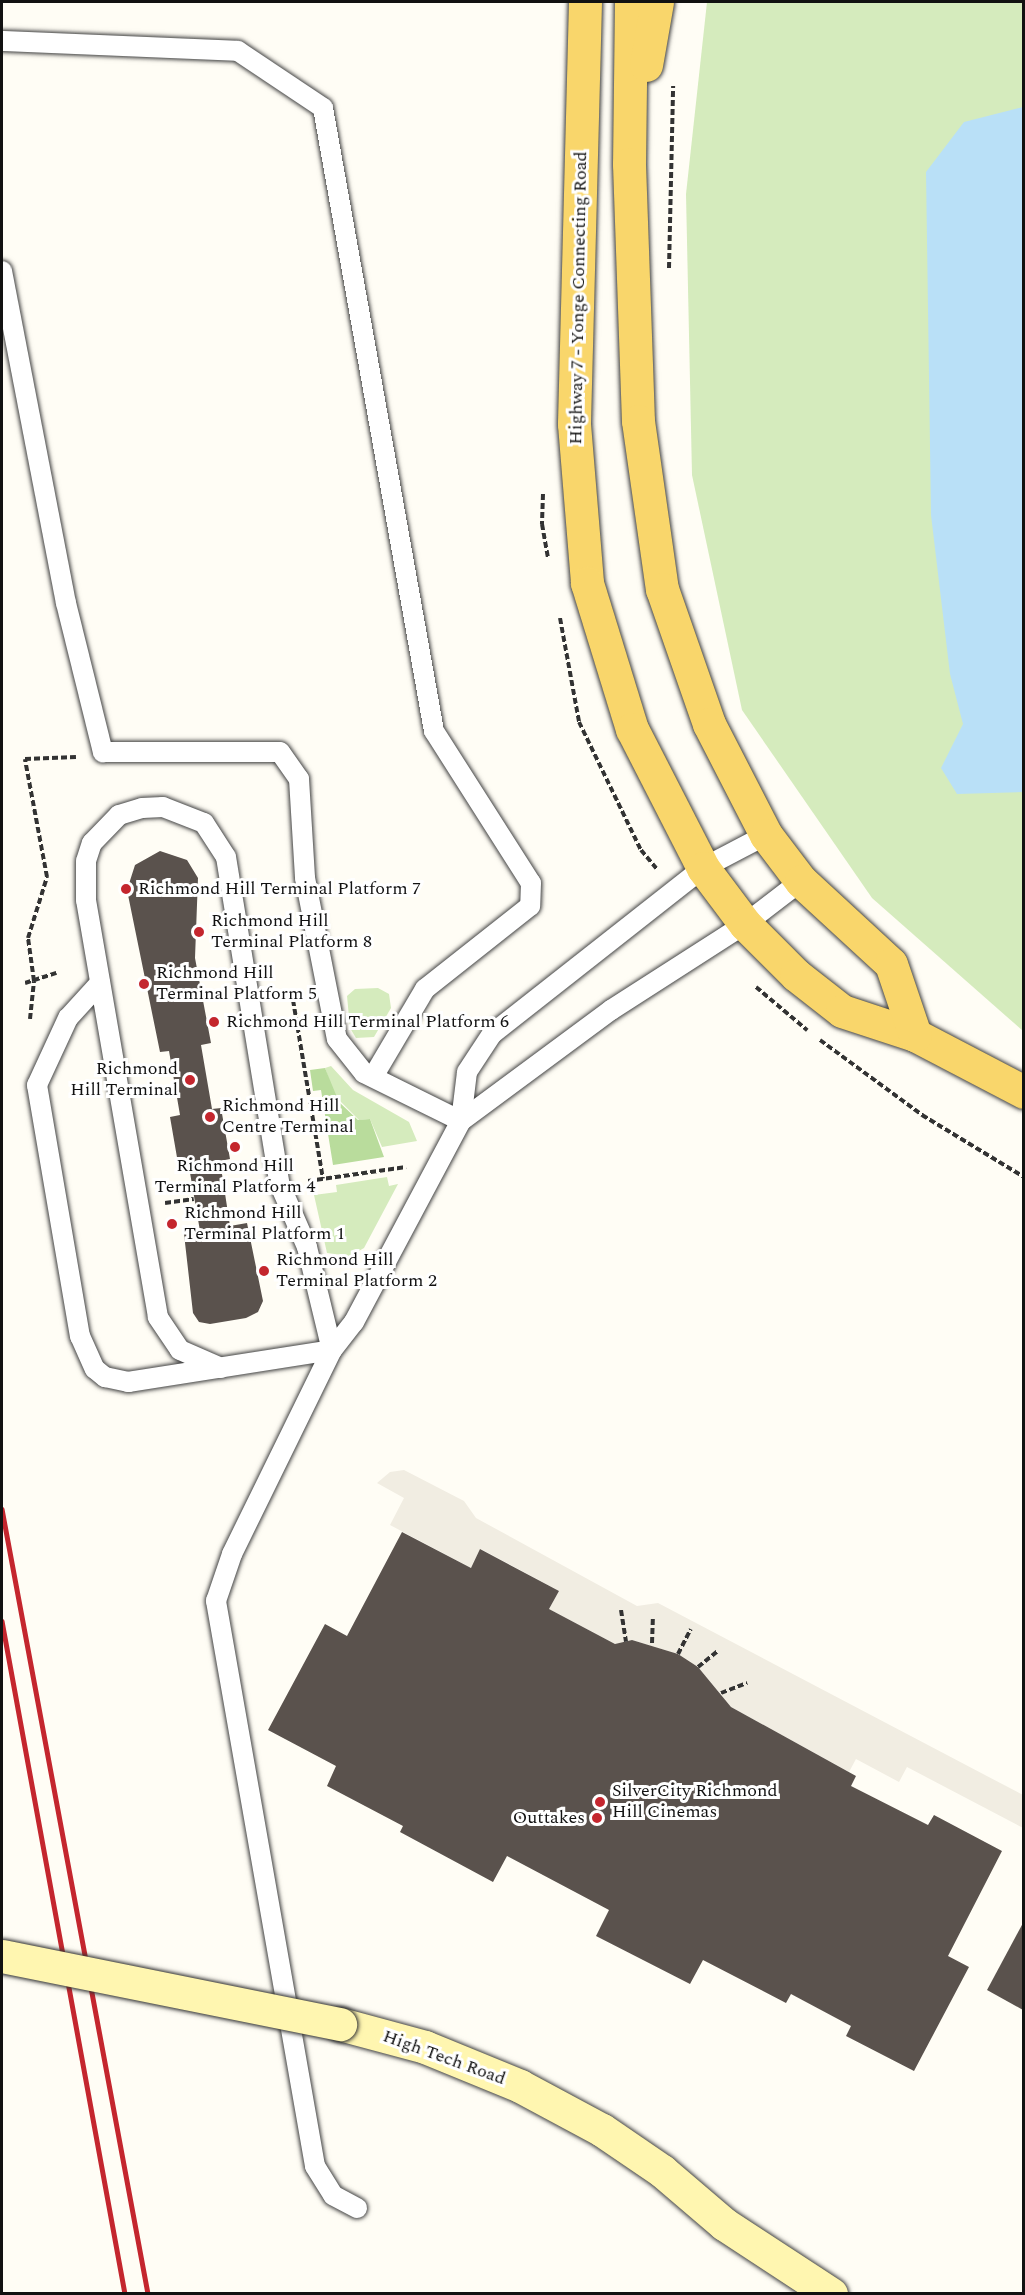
<!DOCTYPE html>
<html>
<head>
<meta charset="utf-8">
<style>
  body { margin:0 }
  #map { position:relative; width:1025px; height:2295px; overflow:hidden; background:#fffdf5; font-family:Spectral,serif }
  div>[style] { position:absolute }
  .green>* { inset:0; background:#d5ebbd }
  .forest>* { inset:0; background:#b9dc9c }
  .plaza>* { inset:0; background:#f1ede2 }
  .water>* { inset:0; background:#b9e0f7 }
  .building>* { inset:0; background:#5a524d }
  .path>* { height:4px; margin-top:-2px; transform-origin:0; background:repeating-linear-gradient(90deg,#333 0 6px,transparent 0 9px) }
  .roads { filter:drop-shadow(0 0 2px #444) drop-shadow(0 0 2px #444) }
  .lane>* { height:20px; margin:-10px; padding:0 10px; transform-origin:10px; border-radius:10px; background:#fff }
  .secondary>* { height:33px; margin:-16.5px; padding:0 16.5px; transform-origin:16.5px; border-radius:16.5px; background:#fff6b0 }
  .primary>* { height:33px; margin:-16.5px; padding:0 16.5px; transform-origin:16.5px; border-radius:16.5px; background:#f9d66b }
  .rail>* { height:4.5px; margin:-2.25px; padding:0 2.25px; transform-origin:2.25px; border-radius:2.25px; background:#c4262e }
  .bridges { filter:drop-shadow(0 0 2px #333) drop-shadow(0 0 2px #333) }
  .secondary-bridge>* { height:33px; margin:-16.5px; padding:0 16.5px; transform-origin:16.5px; border-radius:16.5px; background:#fff6b0 }
  .dots>* { width:16px; height:16px; translate:-50% -50%; box-sizing:border-box; border:3px solid #fff; border-radius:50% }
  span { translate:-50% -50%; white-space:nowrap; text-align:center; line-height:1.15; -webkit-text-stroke:6px #fff; paint-order:stroke }
  .street-label { font-size:18px; color:#111 }
  .poi-label { font-size:18px; color:#111 }
  .left { translate:0 -50%; text-align:left }
  .right { translate:-100% -50%; text-align:right }
  .frame { position:absolute; inset:0; border:3px solid #111; pointer-events:none }
</style>
</head>
<body>
<div id="map">
  <div class="green">
    <i style="clip-path:polygon(707px 2px,1023px 2px,1023px 1031px,872px 898px,742px 710px,692px 475px,686px 194px)"></i>
    <i style="clip-path:polygon(378px 988px,389px 994px,391px 1008px,374px 1037px,356px 1038px,350px 1028px,347px 996px,355px 989px)"></i>
    <i style="clip-path:polygon(331px 1066px,353px 1090px,409px 1122px,417px 1141px,382px 1147px,370px 1119px,359px 1120px,335px 1096px,325px 1068px)"></i>
    <i style="clip-path:polygon(387px 1177px,389px 1186px,398px 1184px,364px 1248px,350px 1256px,327px 1253px,314px 1195px,337px 1192px,336px 1185px)"></i>
  </div>
  <div class="forest">
    <i style="clip-path:polygon(325px 1068px,339px 1102px,358px 1120px,370px 1119px,384px 1157px,333px 1165px,321px 1090px,313px 1091px,310px 1070px)"></i>
  </div>
  <div class="plaza">
    <i style="clip-path:polygon(404px 1470px,464px 1501px,476px 1518px,637px 1606px,658px 1603px,1023px 1795px,1023px 1828px,907px 1767px,899px 1782px,856px 1759px,849px 1772px,731px 1707px,698px 1667px,678px 1654px,632px 1640px,615px 1644px,549px 1609px,559px 1591px,481px 1549px,471px 1568px,390px 1525px,404px 1498px,377px 1483px,390px 1472px)"></i>
  </div>
  <div class="water">
    <i style="clip-path:polygon(1023px 107px,1023px 792px,957px 794px,941px 768px,963px 724px,950px 674px,931px 515px,926px 172px,964px 122px)"></i>
  </div>
  <div class="building">
    <i style="clip-path:polygon(160px 851px,187px 860px,198px 878px,195px 958px,211px 1043px,201px 1045px,212px 1109px,221px 1108px,230px 1159px,220px 1161px,230px 1226px,247px 1223px,263px 1301px,258px 1312px,246px 1318px,210px 1324px,199px 1322px,193px 1313px,184px 1234px,200px 1231px,189px 1167px,179px 1169px,170px 1117px,180px 1115px,169px 1051px,160px 1052px,127px 890px,135px 865px)"></i>
    <i style="clip-path:polygon(402px 1532px,471px 1568px,480px 1549px,559px 1591px,549px 1609px,615px 1644px,632px 1640px,678px 1654px,698px 1667px,731px 1707px,856px 1776px,851px 1786px,928px 1825px,934px 1815px,1002px 1851px,948px 1956px,969px 1967px,914px 2071px,846px 2036px,851px 2026px,791px 1994px,786px 2003px,703px 1960px,690px 1984px,596px 1936px,609px 1910px,507px 1856px,493px 1882px,400px 1832px,403px 1826px,327px 1786px,336px 1766px,268px 1730px,325px 1624px,347px 1636px)"></i>
    <i style="clip-path:polygon(1023px 1923px,1023px 2010px,987px 1990px)"></i>
  </div>
  <div class="path">
    <i style="left:669px;top:268px;width:182px;rotate:-88.7deg"></i>
    <i style="left:543px;top:494px;width:30px;rotate:92deg"></i>
    <i style="left:542px;top:524px;width:35px;rotate:80deg"></i>
    <i style="left:560px;top:618px;width:106px;rotate:79.6deg"></i>
    <i style="left:579px;top:722px;width:142px;rotate:64.2deg"></i>
    <i style="left:641px;top:850px;width:26px;rotate:50deg"></i>
    <i style="left:25px;top:983px;width:33px;rotate:-18deg"></i>
    <i style="left:756px;top:987px;width:67px;rotate:40.1deg"></i>
    <i style="left:303px;top:997px;width:10px;rotate:163deg"></i>
    <i style="left:293px;top:1000px;width:181px;rotate:80.5deg"></i>
    <i style="left:30px;top:1019px;width:38px;rotate:-84deg"></i>
    <i style="left:34px;top:981px;width:43px;rotate:-97.9deg"></i>
    <i style="left:28px;top:938px;width:64px;rotate:-72.7deg"></i>
    <i style="left:47px;top:877px;width:120px;rotate:-100.6deg"></i>
    <i style="left:25px;top:759px;width:51px;rotate:-2.2deg"></i>
    <i style="left:820px;top:1040px;width:127px;rotate:36.3deg"></i>
    <i style="left:922px;top:1115px;width:119px;rotate:31.3deg"></i>
    <i style="left:308px;top:1181px;width:99px;rotate:-8.1deg"></i>
    <i style="left:233px;top:1193px;width:12px;rotate:-9deg"></i>
    <i style="left:165px;top:1203px;width:29px;rotate:-8deg"></i>
    <i style="left:621px;top:1610px;width:32px;rotate:81deg"></i>
    <i style="left:652px;top:1643px;width:25px;rotate:-88deg"></i>
    <i style="left:678px;top:1654px;width:28px;rotate:-63deg"></i>
    <i style="left:698px;top:1667px;width:26px;rotate:-39deg"></i>
    <i style="left:721px;top:1693px;width:28px;rotate:-21deg"></i>
  </div>
  <div class="roads">
    <div class="lane">
      <i style="left:2px;top:41px;width:236px;rotate:2.4deg"></i>
      <i style="left:238px;top:51px;width:102px;rotate:33.8deg"></i>
      <i style="left:323px;top:108px;width:633px;rotate:79.9deg"></i>
      <i style="left:434px;top:731px;width:180px;rotate:57.5deg"></i>
      <i style="left:531px;top:883px;width:23px;rotate:92deg"></i>
      <i style="left:530px;top:906px;width:134px;rotate:141.7deg"></i>
      <i style="left:425px;top:989px;width:102px;rotate:120.6deg"></i>
      <i style="left:2px;top:271px;width:338px;rotate:79.1deg"></i>
      <i style="left:66px;top:603px;width:154px;rotate:76.1deg"></i>
      <i style="left:103px;top:752px;width:177px"></i>
      <i style="left:280px;top:752px;width:33px;rotate:55deg"></i>
      <i style="left:299px;top:779px;width:99px;rotate:86.5deg"></i>
      <i style="left:305px;top:878px;width:164px;rotate:78.8deg"></i>
      <i style="left:337px;top:1039px;width:43px;rotate:51.5deg"></i>
      <i style="left:364px;top:1073px;width:108px;rotate:26.3deg"></i>
      <i style="left:100px;top:983px;width:47px;rotate:132.4deg"></i>
      <i style="left:68px;top:1018px;width:74px;rotate:114.8deg"></i>
      <i style="left:37px;top:1085px;width:255px;rotate:80.3deg"></i>
      <i style="left:80px;top:1336px;width:36px;rotate:66deg"></i>
      <i style="left:95px;top:1369px;width:13px;rotate:39deg"></i>
      <i style="left:105px;top:1377px;width:24px;rotate:12deg"></i>
      <i style="left:128px;top:1382px;width:206px;rotate:-8.9deg"></i>
      <i style="left:461px;top:1121px;width:187px;rotate:-36.5deg"></i>
      <i style="left:611px;top:1010px;width:159px;rotate:-32.7deg"></i>
      <i style="left:745px;top:924px;width:71px;rotate:-37.5deg"></i>
      <i style="left:221px;top:1368px;width:45px;rotate:-156.3deg"></i>
      <i style="left:180px;top:1350px;width:40px;rotate:-124deg"></i>
      <i style="left:158px;top:1317px;width:423px;rotate:-99.8deg"></i>
      <i style="left:86px;top:900px;width:39px;rotate:-90deg"></i>
      <i style="left:86px;top:861px;width:19px;rotate:-72deg"></i>
      <i style="left:92px;top:843px;width:39px;rotate:-46deg"></i>
      <i style="left:119px;top:815px;width:24px;rotate:-17deg"></i>
      <i style="left:142px;top:808px;width:21px;rotate:-3deg"></i>
      <i style="left:163px;top:807px;width:44px;rotate:21.3deg"></i>
      <i style="left:204px;top:823px;width:40px;rotate:57.1deg"></i>
      <i style="left:226px;top:857px;width:332px;rotate:80.7deg"></i>
      <i style="left:280px;top:1185px;width:68px;rotate:66.5deg"></i>
      <i style="left:307px;top:1247px;width:106px;rotate:76.4deg"></i>
      <i style="left:357px;top:2208px;width:27px;rotate:-152deg"></i>
      <i style="left:333px;top:2195px;width:34px;rotate:-122deg"></i>
      <i style="left:315px;top:2166px;width:574px;rotate:-99.94deg"></i>
      <i style="left:216px;top:1601px;width:50px;rotate:-71.2deg"></i>
      <i style="left:232px;top:1554px;width:227px;rotate:-63.9deg"></i>
      <i style="left:332px;top:1350px;width:36px;rotate:-52deg"></i>
      <i style="left:354px;top:1322px;width:228px;rotate:-62deg"></i>
      <i style="left:461px;top:1121px;width:49px;rotate:-83deg"></i>
      <i style="left:467px;top:1072px;width:45px;rotate:-56.7deg"></i>
      <i style="left:492px;top:1034px;width:268px;rotate:-38.2deg"></i>
      <i style="left:703px;top:868px;width:71px;rotate:-27.6deg"></i>
    </div>
    <div class="secondary">
      <i style="left:340px;top:2024px;width:88px;rotate:15.1deg"></i>
      <i style="left:425px;top:2047px;width:103px;rotate:22.3deg"></i>
      <i style="left:520px;top:2086px;width:93px;rotate:28.2deg"></i>
      <i style="left:602px;top:2130px;width:73px;rotate:34.3deg"></i>
      <i style="left:662px;top:2171px;width:82px;rotate:40.5deg"></i>
      <i style="left:724px;top:2224px;width:128px;rotate:33.2deg"></i>
    </div>
    <div class="primary">
      <i style="left:585px;top:2px;width:422px;rotate:91.5deg"></i>
      <i style="left:574px;top:424px;width:160px;rotate:85.3deg"></i>
      <i style="left:587px;top:583px;width:153px;rotate:72.9deg"></i>
      <i style="left:632px;top:729px;width:156px;rotate:62.9deg"></i>
      <i style="left:703px;top:868px;width:70px;rotate:53.1deg"></i>
      <i style="left:745px;top:924px;width:72px;rotate:45deg"></i>
      <i style="left:796px;top:975px;width:58px;rotate:38deg"></i>
      <i style="left:842px;top:1011px;width:77px;rotate:18.2deg"></i>
      <i style="left:915px;top:1035px;width:123px;rotate:27.6deg"></i>
      <i style="left:631px;top:2px;width:162px;rotate:90.7deg"></i>
      <i style="left:629px;top:164px;width:257px;rotate:88deg"></i>
      <i style="left:638px;top:421px;width:170px;rotate:81.9deg"></i>
      <i style="left:662px;top:589px;width:143px;rotate:70.8deg"></i>
      <i style="left:709px;top:724px;width:125px;rotate:62.8deg"></i>
      <i style="left:766px;top:835px;width:58px;rotate:52.7deg"></i>
      <i style="left:801px;top:881px;width:122px;rotate:42.7deg"></i>
      <i style="left:891px;top:964px;width:75px;rotate:71.3deg"></i>
      <i style="left:646px;top:65px;width:64px;rotate:-80.1deg"></i>
    </div>
  </div>
  <div class="rail">
    <i style="left:2px;top:1509px;width:798px;rotate:79.46deg"></i>
    <i style="left:2px;top:1621px;width:684px;rotate:79.64deg"></i>
  </div>
  <div class="bridges">
    <div class="secondary-bridge">
      <i style="left:2px;top:1956px;width:345px;rotate:11.4deg"></i>
    </div>
  </div>
  <div class="dots">
    <i style="left:126px;top:889px;background:#c4262e"></i>
    <i style="left:199px;top:932px;background:#c4262e"></i>
    <i style="left:144px;top:984px;background:#c4262e"></i>
    <i style="left:214px;top:1022px;background:#c4262e"></i>
    <i style="left:190px;top:1080px;background:#c4262e"></i>
    <i style="left:210px;top:1117px;background:#c4262e"></i>
    <i style="left:235px;top:1147px;background:#c4262e"></i>
    <i style="left:172px;top:1224px;background:#c4262e"></i>
    <i style="left:264px;top:1271px;background:#c4262e"></i>
    <i style="left:600px;top:1802px;background:#c4262e"></i>
    <i style="left:597px;top:1818px;background:#c4262e"></i>
  </div>
  <div class="street-label">
    <span style="left:579px;top:298px;rotate:-89deg">Highway 7 - Yonge Connecting Road</span>
    <span style="left:444px;top:2058px;rotate:20deg">High Tech Road</span>
  </div>
  <div class="poi-label">
    <span class="left" style="left:138px;top:889px">Richmond Hill Terminal Platform 7</span>
    <span class="left" style="left:211px;top:932px">Richmond Hill<br>Terminal Platform 8</span>
    <span class="left" style="left:156px;top:984px">Richmond Hill<br>Terminal Platform 5</span>
    <span class="left" style="left:226px;top:1022px">Richmond Hill Terminal Platform 6</span>
    <span class="right" style="left:178px;top:1080px">Richmond<br>Hill Terminal</span>
    <span class="left" style="left:222px;top:1117px">Richmond Hill<br>Centre Terminal</span>
    <span style="left:235px;top:1177px">Richmond Hill<br>Terminal Platform 4</span>
    <span class="left" style="left:184px;top:1224px">Richmond Hill<br>Terminal Platform 1</span>
    <span class="left" style="left:276px;top:1271px">Richmond Hill<br>Terminal Platform 2</span>
    <span class="left" style="left:612px;top:1802px">SilverCity Richmond<br>Hill Cinemas</span>
    <span class="right" style="left:585px;top:1818px">Outtakes</span>
  </div>
  <div class="frame"></div>
</div>
</body>
</html>
